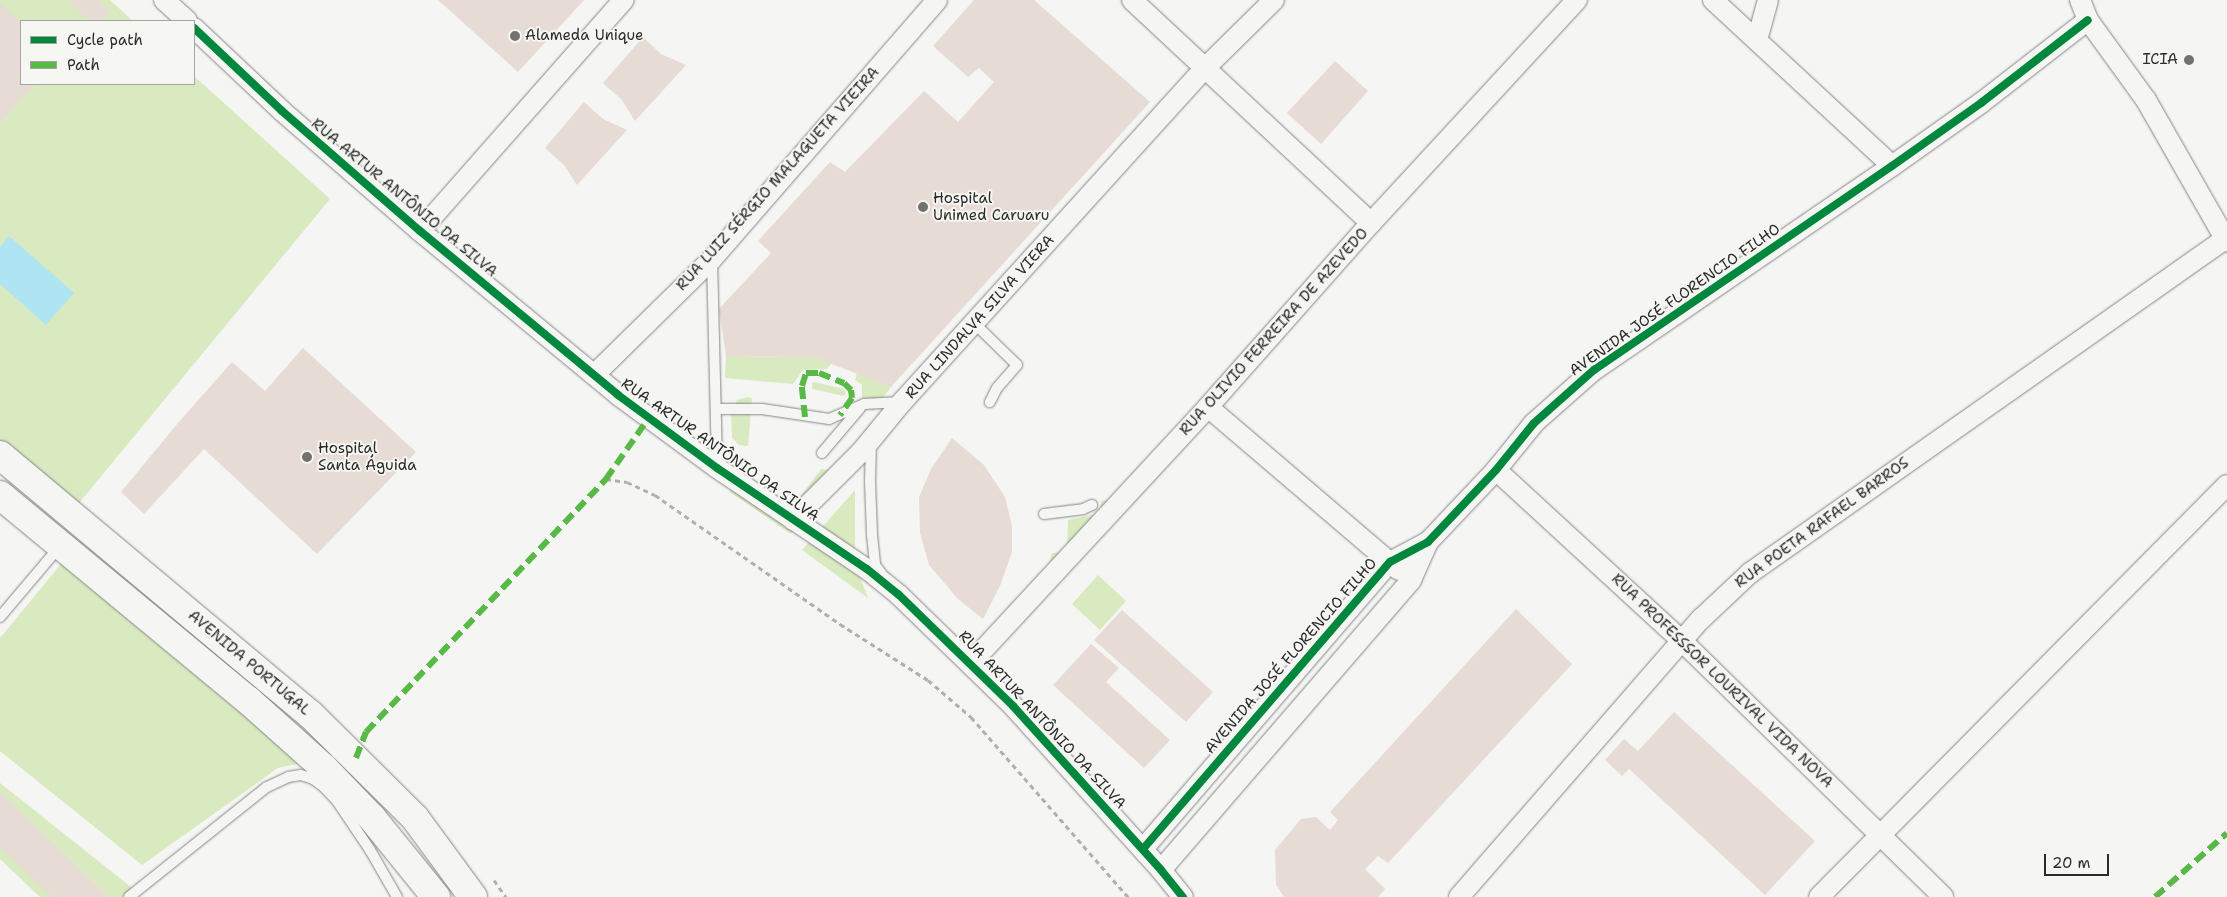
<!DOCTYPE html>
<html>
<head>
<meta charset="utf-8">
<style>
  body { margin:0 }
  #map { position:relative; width:2227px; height:897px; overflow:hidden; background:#f5f5f3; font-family:"Shantell Sans",sans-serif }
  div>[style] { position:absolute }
  .green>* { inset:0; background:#d9e9c0 }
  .water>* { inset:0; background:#afe4f2 }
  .building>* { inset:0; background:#e6dbd5 }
  .path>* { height:3px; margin-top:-1.5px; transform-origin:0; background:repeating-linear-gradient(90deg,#b0b0af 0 5px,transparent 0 9px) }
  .roads { filter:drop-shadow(0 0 1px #868685) drop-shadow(0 0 1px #868685) }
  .lane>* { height:10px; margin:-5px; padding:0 5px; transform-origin:5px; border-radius:5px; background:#f5f5f3 }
  .street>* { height:20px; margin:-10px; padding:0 10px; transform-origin:10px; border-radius:10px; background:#f5f5f3 }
  .secondary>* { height:28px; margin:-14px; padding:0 14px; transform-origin:14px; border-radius:14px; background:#f5f5f3 }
  .quiet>* { height:6px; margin-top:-3px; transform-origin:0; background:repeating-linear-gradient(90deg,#58b947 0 12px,transparent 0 18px) }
  .cycleway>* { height:8px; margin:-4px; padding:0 4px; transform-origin:4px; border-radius:4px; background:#00873e }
  .dots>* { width:14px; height:14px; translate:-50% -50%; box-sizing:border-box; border:2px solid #f6f6f2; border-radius:50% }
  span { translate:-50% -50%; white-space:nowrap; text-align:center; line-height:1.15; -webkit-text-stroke:4px #f6f6f2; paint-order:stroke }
  .poi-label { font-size:15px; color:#2b2b2b }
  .left { translate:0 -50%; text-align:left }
  .right { translate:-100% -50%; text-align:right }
  .street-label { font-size:15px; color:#2b2b2b }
  .legend { position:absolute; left:20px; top:20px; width:175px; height:65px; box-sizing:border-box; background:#f6f6f2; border:1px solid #a5a5a2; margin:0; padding:6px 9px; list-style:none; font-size:15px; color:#2b2b2b }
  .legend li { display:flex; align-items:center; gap:10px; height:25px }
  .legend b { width:25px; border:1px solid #a5a5a2 }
  .scale { position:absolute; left:2044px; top:854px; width:65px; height:22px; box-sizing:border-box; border:2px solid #2b2b2b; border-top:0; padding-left:6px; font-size:15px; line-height:18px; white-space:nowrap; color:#2b2b2b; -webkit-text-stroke:4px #f6f6f2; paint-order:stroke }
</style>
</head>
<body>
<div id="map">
  <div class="green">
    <i style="clip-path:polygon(0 0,110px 0,133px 21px,21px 21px,21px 84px,194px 84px,194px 76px,330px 199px,70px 514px,0 455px)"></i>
    <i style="clip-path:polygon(726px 356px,814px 357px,832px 363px,827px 369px,803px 370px,793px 384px,725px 378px)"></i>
    <i style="clip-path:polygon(857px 372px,891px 387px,873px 411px,862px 405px,862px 385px,855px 380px)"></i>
    <i style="clip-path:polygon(815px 382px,843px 389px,846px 392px,844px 396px,812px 389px,812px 383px)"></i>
    <i style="clip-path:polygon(747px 397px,752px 398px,748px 446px,739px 445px,732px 438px,731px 412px,737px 400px)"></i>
    <i style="clip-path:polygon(732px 459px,742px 464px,743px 490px,794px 505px,821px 469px,843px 472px,791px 534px,730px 492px)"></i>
    <i style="clip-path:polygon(855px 490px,855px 547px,858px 572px,868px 598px,802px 550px)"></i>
    <i style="clip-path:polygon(1121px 498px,1056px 564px,1050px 561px,1052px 553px,1067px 552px,1068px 520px,1101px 513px,1101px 501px)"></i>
    <i style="clip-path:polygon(61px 564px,301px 763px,278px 768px,142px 865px,0 751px,0 638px)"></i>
    <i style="clip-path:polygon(1098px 575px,1126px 601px,1100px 630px,1072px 604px)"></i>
    <i style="clip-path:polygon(0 783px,136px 891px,128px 897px,40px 897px,0 859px)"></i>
  </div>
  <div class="water">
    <i style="clip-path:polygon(9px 236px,74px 293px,46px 325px,0 284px,0 247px)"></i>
  </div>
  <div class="building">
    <i style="clip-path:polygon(72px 0,99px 0,110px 11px,101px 21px,90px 21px,70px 2px)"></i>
    <i style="clip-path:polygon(438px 0,584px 0,518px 72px)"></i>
    <i style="clip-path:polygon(974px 0,1034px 0,1150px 102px,891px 387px,814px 357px,726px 356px,719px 309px,771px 253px,758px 241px,830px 162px,845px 172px,924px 91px,958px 122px,994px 82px,979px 68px,968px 77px,933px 46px)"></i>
    <i style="clip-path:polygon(0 3px,21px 23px,21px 84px,36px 84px,0 123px)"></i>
    <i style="clip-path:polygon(643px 37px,661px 54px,686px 65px,635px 121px,622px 100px,603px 83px)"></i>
    <i style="clip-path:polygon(1335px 61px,1368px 91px,1321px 144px,1287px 113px)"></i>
    <i style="clip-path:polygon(584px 102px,603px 119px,627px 130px,577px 185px,564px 165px,545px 148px)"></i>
    <i style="clip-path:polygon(303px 348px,416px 452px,317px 554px,204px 449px,144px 514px,121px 492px,178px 423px,232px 362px,265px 391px)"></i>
    <i style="clip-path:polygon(952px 438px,984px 465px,1005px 497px,1012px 526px,1012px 552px,1000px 586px,983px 619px,958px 599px,929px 565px,920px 533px,919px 497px,931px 469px)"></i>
    <i style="clip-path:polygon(1516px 609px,1572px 664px,1388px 863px,1378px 856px,1365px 869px,1385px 889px,1378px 897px,1284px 897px,1276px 885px,1275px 850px,1301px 819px,1316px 817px,1330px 830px,1338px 820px,1330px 812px)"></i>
    <i style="clip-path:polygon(1122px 610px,1213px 692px,1186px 722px,1094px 640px)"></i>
    <i style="clip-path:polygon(1091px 644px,1119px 668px,1106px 682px,1170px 740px,1144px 768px,1053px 685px)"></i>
    <i style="clip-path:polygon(1674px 712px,1815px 841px,1765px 895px,1629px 769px,1622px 776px,1605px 760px,1624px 739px,1638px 751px)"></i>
    <i style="clip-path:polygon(0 792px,108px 897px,52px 897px,0 847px)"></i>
  </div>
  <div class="path">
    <i style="left:606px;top:479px;width:21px;rotate:8deg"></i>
    <i style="left:627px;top:482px;width:31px;rotate:25deg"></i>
    <i style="left:655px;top:495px;width:226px;rotate:34.9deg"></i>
    <i style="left:840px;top:624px;width:104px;rotate:32.5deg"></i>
    <i style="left:928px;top:680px;width:57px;rotate:40.7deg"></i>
    <i style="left:971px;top:717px;width:239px;rotate:48.9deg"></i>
    <i style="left:494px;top:880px;width:21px;rotate:55deg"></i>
  </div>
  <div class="roads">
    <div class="lane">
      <i style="left:712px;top:259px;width:208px;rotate:88.6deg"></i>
      <i style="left:974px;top:323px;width:60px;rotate:44.3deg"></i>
      <i style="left:1017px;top:365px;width:30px;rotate:131deg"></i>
      <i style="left:997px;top:388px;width:16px;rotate:117deg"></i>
      <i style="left:716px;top:409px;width:46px"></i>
      <i style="left:762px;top:409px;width:68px;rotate:8.5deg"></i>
      <i style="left:829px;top:419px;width:38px;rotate:-23deg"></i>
      <i style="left:864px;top:404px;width:37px;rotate:-3deg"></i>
      <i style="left:871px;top:442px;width:40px;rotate:91.4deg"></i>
      <i style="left:870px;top:482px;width:53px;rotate:87.8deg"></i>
      <i style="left:872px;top:535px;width:30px;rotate:84deg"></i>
      <i style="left:875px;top:565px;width:10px;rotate:53deg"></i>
      <i style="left:822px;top:453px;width:59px;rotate:-49.8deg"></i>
      <i style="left:1044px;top:514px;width:39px;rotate:-7deg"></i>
      <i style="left:1083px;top:509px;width:10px;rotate:-24deg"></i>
      <i style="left:0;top:617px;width:93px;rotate:-49.8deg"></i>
      <i style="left:129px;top:897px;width:176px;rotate:-38.6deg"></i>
      <i style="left:267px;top:787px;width:23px;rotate:-25deg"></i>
      <i style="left:288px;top:777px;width:13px;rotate:-9deg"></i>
      <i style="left:301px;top:775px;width:13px;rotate:18deg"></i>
      <i style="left:313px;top:779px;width:14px;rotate:36deg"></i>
      <i style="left:324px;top:787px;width:19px;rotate:47deg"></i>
      <i style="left:337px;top:801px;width:59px;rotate:56deg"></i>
      <i style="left:370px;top:850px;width:54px;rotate:60.1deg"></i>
    </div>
    <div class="street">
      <i style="left:164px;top:0;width:31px;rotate:42deg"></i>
      <i style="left:1132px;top:0;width:327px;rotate:43deg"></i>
      <i style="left:1713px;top:0;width:244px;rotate:42.8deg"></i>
      <i style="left:2080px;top:0;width:22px;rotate:68deg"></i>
      <i style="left:2088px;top:20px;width:99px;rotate:54.1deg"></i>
      <i style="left:2146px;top:100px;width:163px;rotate:60.3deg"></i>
      <i style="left:194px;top:28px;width:121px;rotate:43.3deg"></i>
      <i style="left:282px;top:111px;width:183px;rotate:41deg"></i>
      <i style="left:420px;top:231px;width:257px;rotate:39.6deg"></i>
      <i style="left:618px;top:395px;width:123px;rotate:36.4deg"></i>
      <i style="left:717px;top:468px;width:181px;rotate:34deg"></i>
      <i style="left:867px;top:569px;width:41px;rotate:39.1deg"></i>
      <i style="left:899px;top:595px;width:159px;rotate:44.2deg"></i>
      <i style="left:1013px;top:706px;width:221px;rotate:47.9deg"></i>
      <i style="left:1161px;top:870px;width:35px;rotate:51deg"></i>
      <i style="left:1757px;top:40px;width:41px;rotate:-74.6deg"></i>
      <i style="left:420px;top:231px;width:308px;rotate:-48.6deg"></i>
      <i style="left:594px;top:375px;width:165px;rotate:-44.5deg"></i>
      <i style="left:712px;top:259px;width:343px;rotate:-49deg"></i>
      <i style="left:1208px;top:407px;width:251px;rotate:40.5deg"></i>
      <i style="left:1496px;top:470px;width:254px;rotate:42.6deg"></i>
      <i style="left:1683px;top:642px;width:364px;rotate:44.4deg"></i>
      <i style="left:793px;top:520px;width:96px;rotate:-45deg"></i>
      <i style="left:861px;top:452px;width:65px;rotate:-50.6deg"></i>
      <i style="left:902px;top:402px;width:451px;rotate:-47.8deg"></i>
      <i style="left:1205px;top:68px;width:97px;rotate:-44.6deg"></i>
      <i style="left:971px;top:663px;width:349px;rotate:-47.2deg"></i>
      <i style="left:1208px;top:407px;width:246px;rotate:-48.5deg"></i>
      <i style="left:1371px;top:223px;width:304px;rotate:-47.3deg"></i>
      <i style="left:1143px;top:849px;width:379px;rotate:-49.3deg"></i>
      <i style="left:1390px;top:562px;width:43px;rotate:-27.8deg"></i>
      <i style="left:1428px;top:542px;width:99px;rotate:-46.6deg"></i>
      <i style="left:1496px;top:470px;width:60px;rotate:-51deg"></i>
      <i style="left:1534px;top:423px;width:80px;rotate:-41.5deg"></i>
      <i style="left:1594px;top:370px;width:361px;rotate:-34.4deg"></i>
      <i style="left:1892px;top:166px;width:109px;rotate:-35.3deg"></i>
      <i style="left:1981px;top:103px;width:135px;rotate:-37.8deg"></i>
      <i style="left:1161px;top:870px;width:383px;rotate:-49.2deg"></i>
      <i style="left:1411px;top:580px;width:42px;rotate:-65.9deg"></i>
      <i style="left:1459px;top:897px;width:369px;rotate:-49deg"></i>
      <i style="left:1701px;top:619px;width:67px;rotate:-43.2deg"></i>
      <i style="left:1750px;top:573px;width:581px;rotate:-35.11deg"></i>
      <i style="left:1819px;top:897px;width:580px;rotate:-45.28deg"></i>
    </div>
    <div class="secondary">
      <i style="left:0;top:455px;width:404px;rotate:39.9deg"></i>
      <i style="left:310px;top:714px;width:148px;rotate:44.7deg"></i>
      <i style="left:415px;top:818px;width:98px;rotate:53.7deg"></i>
      <i style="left:0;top:495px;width:322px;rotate:39.6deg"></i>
      <i style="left:248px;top:700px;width:101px;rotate:41.8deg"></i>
      <i style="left:323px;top:767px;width:71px;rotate:46.1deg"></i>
      <i style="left:372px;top:818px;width:102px;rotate:51deg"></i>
    </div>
  </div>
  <div class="quiet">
    <i style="left:805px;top:417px;width:31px;rotate:-96deg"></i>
    <i style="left:802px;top:386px;width:14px;rotate:-73deg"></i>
    <i style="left:806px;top:373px;width:13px"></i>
    <i style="left:819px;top:373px;width:27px;rotate:22deg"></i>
    <i style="left:844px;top:383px;width:10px;rotate:45deg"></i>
    <i style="left:851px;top:390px;width:8px;rotate:83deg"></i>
    <i style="left:852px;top:398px;width:21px;rotate:125deg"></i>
    <i style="left:356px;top:758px;width:28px;rotate:-69deg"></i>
    <i style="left:366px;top:732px;width:349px;rotate:-46.5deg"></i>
    <i style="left:606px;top:479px;width:73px;rotate:-55deg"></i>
    <i style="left:2155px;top:897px;width:96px;rotate:-41.6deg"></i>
  </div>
  <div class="cycleway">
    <i style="left:194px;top:28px;width:121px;rotate:43.3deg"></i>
    <i style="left:282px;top:111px;width:183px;rotate:41deg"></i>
    <i style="left:420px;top:231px;width:257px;rotate:39.6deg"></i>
    <i style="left:618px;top:395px;width:123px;rotate:36.4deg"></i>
    <i style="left:717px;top:468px;width:181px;rotate:34deg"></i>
    <i style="left:867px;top:569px;width:41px;rotate:39.1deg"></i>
    <i style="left:899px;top:595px;width:159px;rotate:44.2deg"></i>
    <i style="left:1013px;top:706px;width:221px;rotate:47.9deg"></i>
    <i style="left:1161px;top:870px;width:35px;rotate:51deg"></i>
    <i style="left:1143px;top:849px;width:379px;rotate:-49.3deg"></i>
    <i style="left:1390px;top:562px;width:43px;rotate:-27.8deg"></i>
    <i style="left:1428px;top:542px;width:99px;rotate:-46.6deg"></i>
    <i style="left:1496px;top:470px;width:60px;rotate:-51deg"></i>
    <i style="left:1534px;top:423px;width:80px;rotate:-41.5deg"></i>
    <i style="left:1594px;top:370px;width:361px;rotate:-34.4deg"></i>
    <i style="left:1892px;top:166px;width:109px;rotate:-35.3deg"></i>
    <i style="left:1981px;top:103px;width:135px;rotate:-37.8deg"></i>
  </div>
  <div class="dots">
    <i style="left:515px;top:36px;background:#727271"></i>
    <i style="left:2189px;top:60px;background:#727271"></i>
    <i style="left:923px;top:207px;background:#727271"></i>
    <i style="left:307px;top:457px;background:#727271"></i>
  </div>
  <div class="poi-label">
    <span class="left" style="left:525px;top:36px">Alameda Unique</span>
    <span class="right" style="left:2178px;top:60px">ICIA</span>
    <span class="left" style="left:933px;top:207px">Hospital<br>Unimed Caruaru</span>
    <span class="left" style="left:318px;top:457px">Hospital<br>Santa Águida</span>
  </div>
  <div class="street-label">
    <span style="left:778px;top:179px;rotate:-48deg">RUA LUIZ SÉRGIO MALAGUETA VIEIRA</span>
    <span style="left:404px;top:198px;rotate:40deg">RUA ARTUR ANTÔNIO DA SILVA</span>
    <span style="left:1675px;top:300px;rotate:-35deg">AVENIDA JOSÉ FLORENCIO FILHO</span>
    <span style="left:980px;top:317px;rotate:-48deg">RUA LINDALVA SILVA VIERA</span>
    <span style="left:1274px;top:332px;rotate:-48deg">RUA OLIVIO FERREIRA DE AZEVEDO</span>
    <span style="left:720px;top:450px;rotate:35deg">RUA ARTUR ANTÔNIO DA SILVA</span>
    <span style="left:1822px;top:523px;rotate:-36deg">RUA POETA RAFAEL BARROS</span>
    <span style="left:1291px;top:656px;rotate:-49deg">AVENIDA JOSÉ FLORENCIO FILHO</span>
    <span style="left:249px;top:663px;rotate:40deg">AVENIDA PORTUGAL</span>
    <span style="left:1722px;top:681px;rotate:44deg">RUA PROFESSSOR LOURIVAL VIDA NOVA</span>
    <span style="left:1042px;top:720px;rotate:47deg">RUA ARTUR ANTÔNIO DA SILVA</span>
  </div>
  <ul class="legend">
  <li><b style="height:6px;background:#00873e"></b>Cycle path</li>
  <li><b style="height:6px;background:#58b947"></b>Path</li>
  </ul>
  <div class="scale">20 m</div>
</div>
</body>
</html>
